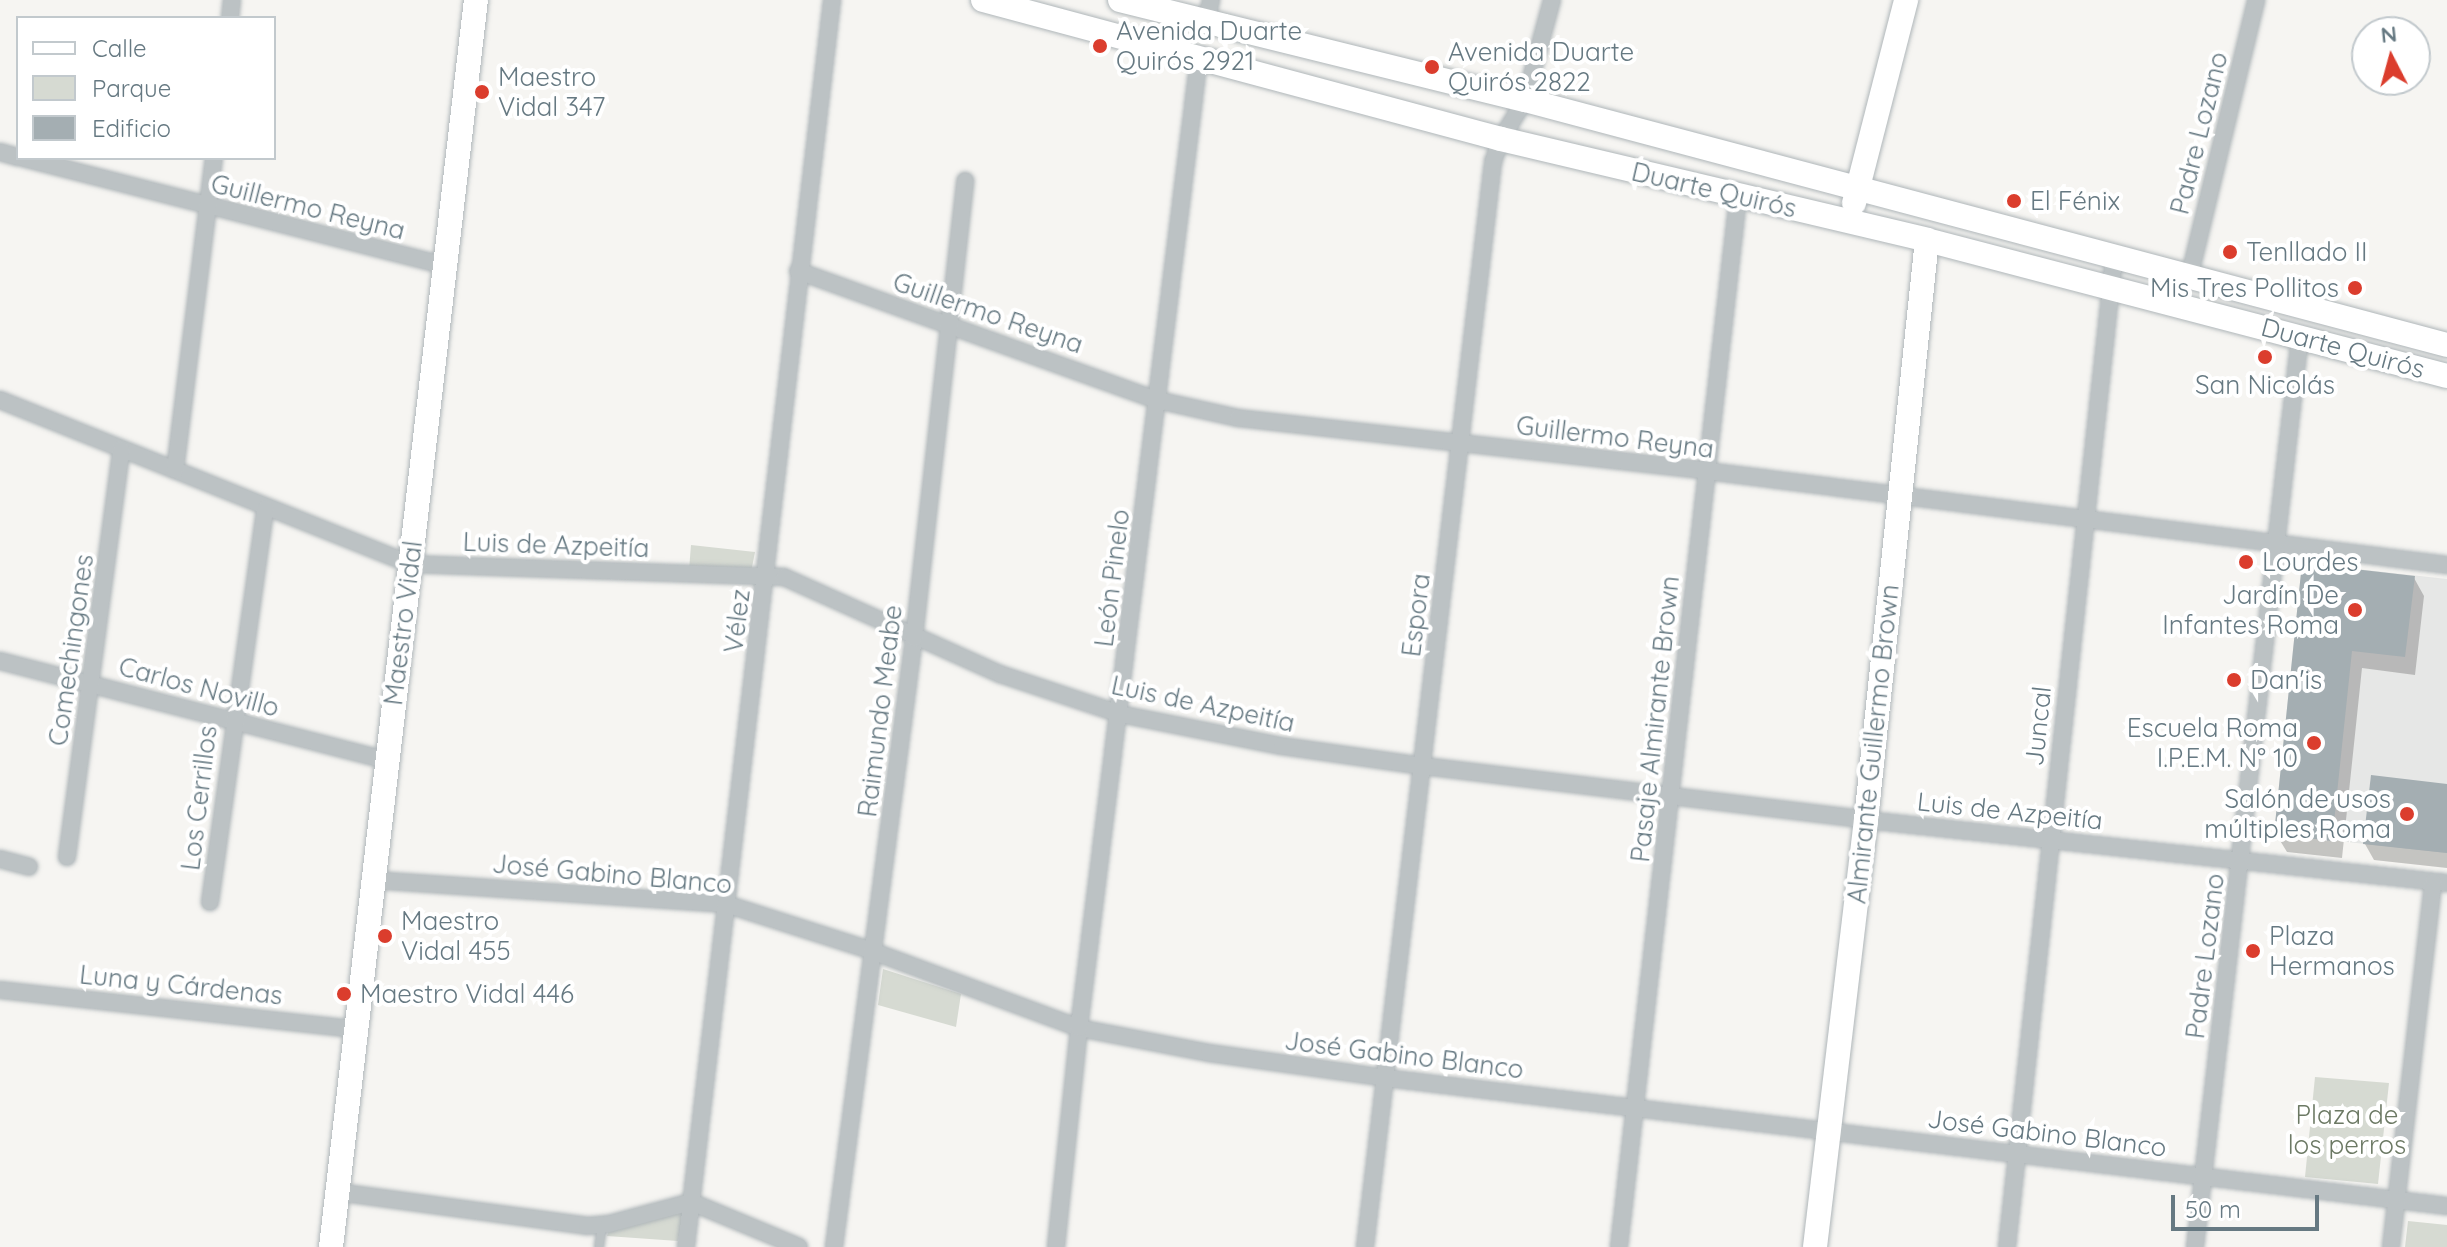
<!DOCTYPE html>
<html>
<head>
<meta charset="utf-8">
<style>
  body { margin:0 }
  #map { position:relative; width:2447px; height:1247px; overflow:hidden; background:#f6f5f2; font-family:Quicksand,sans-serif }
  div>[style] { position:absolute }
  .built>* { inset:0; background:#e6e7e6 }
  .green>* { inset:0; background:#d6dad2 }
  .shadow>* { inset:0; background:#0003 }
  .building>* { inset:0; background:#a4aeb2 }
  .roads { filter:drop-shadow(0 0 2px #afb6b9) drop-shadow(0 0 2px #afb6b9) }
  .lane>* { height:8px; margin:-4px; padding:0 4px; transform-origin:4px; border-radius:4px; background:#bcc2c4 }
  .street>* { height:16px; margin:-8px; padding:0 8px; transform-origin:8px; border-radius:8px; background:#bcc2c4 }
  .secondary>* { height:24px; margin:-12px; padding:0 12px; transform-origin:12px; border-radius:12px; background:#fff }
  .dots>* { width:22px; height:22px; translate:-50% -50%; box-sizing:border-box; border:4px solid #fff; border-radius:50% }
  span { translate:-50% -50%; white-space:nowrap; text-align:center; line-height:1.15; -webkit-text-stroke:8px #fff; paint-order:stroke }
  .poi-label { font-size:26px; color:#667982 }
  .left { translate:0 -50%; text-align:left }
  .right { translate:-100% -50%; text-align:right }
  .street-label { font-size:26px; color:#667982 }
  .park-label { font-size:26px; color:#6c7964 }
  .legend { position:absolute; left:16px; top:16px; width:260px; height:144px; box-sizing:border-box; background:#fff; border:2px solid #c2c9cd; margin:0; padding:10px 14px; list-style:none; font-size:24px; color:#667982 }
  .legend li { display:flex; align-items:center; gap:16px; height:40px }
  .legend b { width:40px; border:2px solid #c2c9cd }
  .north { position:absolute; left:2351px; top:16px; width:80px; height:80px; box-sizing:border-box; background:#fff; border:2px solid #c2c9cd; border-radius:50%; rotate:354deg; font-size:22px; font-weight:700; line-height:32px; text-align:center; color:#667982 }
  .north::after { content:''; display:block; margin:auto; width:28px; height:36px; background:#db3d2d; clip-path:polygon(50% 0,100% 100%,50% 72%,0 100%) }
  .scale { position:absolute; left:2171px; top:1195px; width:148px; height:36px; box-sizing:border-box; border:4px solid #667982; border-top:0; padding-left:10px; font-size:24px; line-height:28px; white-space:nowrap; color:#667982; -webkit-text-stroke:6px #fff; paint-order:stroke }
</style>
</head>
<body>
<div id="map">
  <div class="built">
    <i style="clip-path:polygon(2302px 563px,2447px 579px,2447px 853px,2274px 834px)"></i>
  </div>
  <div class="green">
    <i style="clip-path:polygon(691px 545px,755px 552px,751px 572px,689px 570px)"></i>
    <i style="clip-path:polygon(883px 969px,961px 994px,956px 1027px,878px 1005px)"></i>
    <i style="clip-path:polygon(2315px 1077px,2389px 1083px,2378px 1184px,2305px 1177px)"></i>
    <i style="clip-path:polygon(683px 1212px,678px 1241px,607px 1236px,609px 1230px)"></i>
    <i style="clip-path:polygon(2408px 1221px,2447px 1225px,2447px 1247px,2405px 1247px)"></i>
  </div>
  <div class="shadow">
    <i style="clip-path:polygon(2304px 565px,2414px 578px,2424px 596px,2415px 675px,2362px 668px,2342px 858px,2287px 852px,2276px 834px)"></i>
    <i style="clip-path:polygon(2447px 786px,2447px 868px,2374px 860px,2365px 844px)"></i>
  </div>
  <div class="building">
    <i style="clip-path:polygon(2302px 563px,2415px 576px,2405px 657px,2352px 651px,2332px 841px,2274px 834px)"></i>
    <i style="clip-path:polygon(2371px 775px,2447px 784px,2447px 853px,2363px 844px)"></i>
  </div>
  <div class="roads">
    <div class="lane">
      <i style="left:599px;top:1247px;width:22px;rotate:-82deg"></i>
    </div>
    <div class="street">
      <i style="left:230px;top:18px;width:18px;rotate:-84deg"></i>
      <i style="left:1206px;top:22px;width:23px;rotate:-77deg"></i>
      <i style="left:0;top:152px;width:19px;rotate:16deg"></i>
      <i style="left:23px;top:158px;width:433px;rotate:14.3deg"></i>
      <i style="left:798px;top:271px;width:381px;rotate:19.8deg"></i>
      <i style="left:1157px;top:400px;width:83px;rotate:12.5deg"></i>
      <i style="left:1238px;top:418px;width:472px;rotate:6.4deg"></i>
      <i style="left:1707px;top:471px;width:746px;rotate:7.24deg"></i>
      <i style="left:2189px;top:278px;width:286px;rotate:-76.4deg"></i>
      <i style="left:0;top:400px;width:442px;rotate:21.8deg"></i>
      <i style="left:410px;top:564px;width:374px;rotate:2deg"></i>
      <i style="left:784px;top:577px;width:237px;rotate:24.2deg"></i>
      <i style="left:1000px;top:674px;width:126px;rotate:18.4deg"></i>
      <i style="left:1120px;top:714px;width:165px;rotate:11.2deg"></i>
      <i style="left:1282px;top:746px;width:142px;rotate:8.1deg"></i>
      <i style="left:1423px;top:766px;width:446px;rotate:6.9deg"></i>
      <i style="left:1866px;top:820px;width:584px;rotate:6.19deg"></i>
      <i style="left:175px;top:470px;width:314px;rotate:-82.9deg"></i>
      <i style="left:0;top:661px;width:398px;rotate:14.4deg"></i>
      <i style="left:67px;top:857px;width:411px;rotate:-82.4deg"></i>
      <i style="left:0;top:859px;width:30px;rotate:15deg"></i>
      <i style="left:373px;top:880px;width:354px;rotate:3.9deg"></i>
      <i style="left:726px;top:904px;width:153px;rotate:17.8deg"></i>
      <i style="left:872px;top:951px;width:221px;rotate:20.4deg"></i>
      <i style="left:1079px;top:1028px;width:132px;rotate:10.9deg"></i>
      <i style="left:1209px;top:1053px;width:179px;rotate:8deg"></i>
      <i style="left:1386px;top:1078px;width:1069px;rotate:6.88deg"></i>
      <i style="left:210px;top:902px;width:397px;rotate:-82deg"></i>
      <i style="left:0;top:990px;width:358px;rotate:6.3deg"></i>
      <i style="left:337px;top:1192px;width:252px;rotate:7.7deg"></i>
      <i style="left:587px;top:1226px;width:22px;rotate:-5deg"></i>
      <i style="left:609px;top:1224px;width:85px;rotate:-15deg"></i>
      <i style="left:691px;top:1202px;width:117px;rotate:22.6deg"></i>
      <i style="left:686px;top:1247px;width:1256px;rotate:-83.32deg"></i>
      <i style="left:834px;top:1247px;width:614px;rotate:-82.52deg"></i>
      <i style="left:914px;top:638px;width:460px;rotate:-83.6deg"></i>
      <i style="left:1056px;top:1247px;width:220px;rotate:-84deg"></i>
      <i style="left:1079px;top:1028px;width:978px;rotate:-82.95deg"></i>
      <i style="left:1365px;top:1247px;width:1093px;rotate:-83.27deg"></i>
      <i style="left:1493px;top:162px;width:24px;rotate:-71deg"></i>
      <i style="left:1501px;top:139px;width:46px;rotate:-58.4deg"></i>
      <i style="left:1525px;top:100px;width:104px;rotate:-74.9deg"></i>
      <i style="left:1619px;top:1247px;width:1057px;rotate:-83.53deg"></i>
      <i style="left:2007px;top:1247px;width:994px;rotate:-83.82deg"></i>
      <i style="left:2195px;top:1247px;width:916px;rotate:-83.42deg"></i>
      <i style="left:2391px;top:1247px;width:367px;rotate:-83.4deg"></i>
    </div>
    <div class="secondary">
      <i style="left:983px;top:0;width:536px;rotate:15.02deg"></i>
      <i style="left:1501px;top:139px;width:438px;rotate:13.3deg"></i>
      <i style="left:1927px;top:240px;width:537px;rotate:14.66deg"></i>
      <i style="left:1120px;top:0;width:417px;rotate:13.9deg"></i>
      <i style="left:1525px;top:100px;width:954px;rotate:14.88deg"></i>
      <i style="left:1854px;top:203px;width:210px;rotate:-75.6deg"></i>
      <i style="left:331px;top:1247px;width:1255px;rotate:-83.37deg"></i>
      <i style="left:1815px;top:1247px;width:430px;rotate:-83.2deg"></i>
      <i style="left:1866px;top:820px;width:583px;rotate:-84deg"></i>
    </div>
  </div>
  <div class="dots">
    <i style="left:1100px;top:46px;background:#db3d2d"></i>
    <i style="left:1432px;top:67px;background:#db3d2d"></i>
    <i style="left:482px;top:92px;background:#db3d2d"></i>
    <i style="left:2014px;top:201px;background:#db3d2d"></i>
    <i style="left:2230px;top:252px;background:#db3d2d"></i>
    <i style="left:2355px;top:288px;background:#db3d2d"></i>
    <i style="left:2265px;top:357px;background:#db3d2d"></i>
    <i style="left:2246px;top:562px;background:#db3d2d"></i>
    <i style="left:2355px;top:610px;background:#db3d2d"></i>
    <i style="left:2234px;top:680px;background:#db3d2d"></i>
    <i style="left:2314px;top:743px;background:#db3d2d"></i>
    <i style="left:2407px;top:814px;background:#db3d2d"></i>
    <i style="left:385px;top:936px;background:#db3d2d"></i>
    <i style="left:2253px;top:951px;background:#db3d2d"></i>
    <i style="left:344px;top:994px;background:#db3d2d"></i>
  </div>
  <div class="poi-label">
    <span class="left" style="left:1116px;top:46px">Avenida Duarte<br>Quirós 2921</span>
    <span class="left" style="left:1448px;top:67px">Avenida Duarte<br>Quirós 2822</span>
    <span class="left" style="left:498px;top:92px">Maestro<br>Vidal 347</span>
    <span class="left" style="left:2030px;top:201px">El Fénix</span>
    <span class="left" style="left:2246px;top:252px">Tenllado II</span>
    <span class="right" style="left:2339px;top:288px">Mis Tres Pollitos</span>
    <span style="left:2265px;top:385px">San Nicolás</span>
    <span class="left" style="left:2262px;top:562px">Lourdes</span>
    <span class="right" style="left:2339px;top:610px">Jardín De<br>Infantes Roma</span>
    <span class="left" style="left:2250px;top:680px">Dan'is</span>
    <span class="right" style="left:2298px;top:743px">Escuela Roma<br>I.P.E.M. N° 10</span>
    <span class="right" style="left:2391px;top:814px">Salón de usos<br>múltiples Roma</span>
    <span class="left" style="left:401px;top:936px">Maestro<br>Vidal 455</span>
    <span class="left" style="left:2269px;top:951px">Plaza<br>Hermanos</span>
    <span class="left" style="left:360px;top:994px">Maestro Vidal 446</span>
  </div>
  <div class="street-label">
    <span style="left:2199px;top:133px;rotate:-76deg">Padre Lozano</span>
    <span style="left:1714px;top:190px;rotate:13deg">Duarte Quirós</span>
    <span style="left:308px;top:207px;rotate:14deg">Guillermo Reyna</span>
    <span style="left:988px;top:313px;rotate:19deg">Guillermo Reyna</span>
    <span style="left:2343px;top:348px;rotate:15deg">Duarte Quirós</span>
    <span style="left:1615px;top:437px;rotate:7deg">Guillermo Reyna</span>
    <span style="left:556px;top:545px;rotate:2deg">Luis de Azpeitía</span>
    <span style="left:1112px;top:578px;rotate:-83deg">León Pinelo</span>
    <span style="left:1416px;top:615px;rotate:-83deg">Espora</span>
    <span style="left:737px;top:621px;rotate:-83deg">Vélez</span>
    <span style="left:403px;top:623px;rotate:-83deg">Maestro Vidal</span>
    <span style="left:71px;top:650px;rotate:-82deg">Comechingones</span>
    <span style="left:199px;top:687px;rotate:15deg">Carlos Novillo</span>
    <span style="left:1203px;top:704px;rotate:12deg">Luis de Azpeitía</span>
    <span style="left:880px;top:711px;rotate:-83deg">Raimundo Meabe</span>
    <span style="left:1655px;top:719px;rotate:-84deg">Pasaje Almirante Brown</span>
    <span style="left:2038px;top:726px;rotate:-84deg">Juncal</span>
    <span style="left:1873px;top:744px;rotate:-84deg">Almirante Guillermo Brown</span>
    <span style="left:199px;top:798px;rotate:-83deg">Los Cerrillos</span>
    <span style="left:2010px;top:811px;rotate:6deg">Luis de Azpeitía</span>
    <span style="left:612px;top:874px;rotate:5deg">José Gabino Blanco</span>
    <span style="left:2205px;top:956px;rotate:-83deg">Padre Lozano</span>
    <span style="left:181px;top:985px;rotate:6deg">Luna y Cárdenas</span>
    <span style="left:1404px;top:1055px;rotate:7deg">José Gabino Blanco</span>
    <span style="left:2047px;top:1133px;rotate:7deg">José Gabino Blanco</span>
  </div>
  <div class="park-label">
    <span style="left:2347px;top:1130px">Plaza de<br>los perros</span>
  </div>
  <ul class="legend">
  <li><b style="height:10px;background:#fff"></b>Calle</li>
  <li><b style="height:22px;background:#d6dad2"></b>Parque</li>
  <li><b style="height:22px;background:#a4aeb2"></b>Edificio</li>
  </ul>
  <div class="north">N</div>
  <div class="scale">50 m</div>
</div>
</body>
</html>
